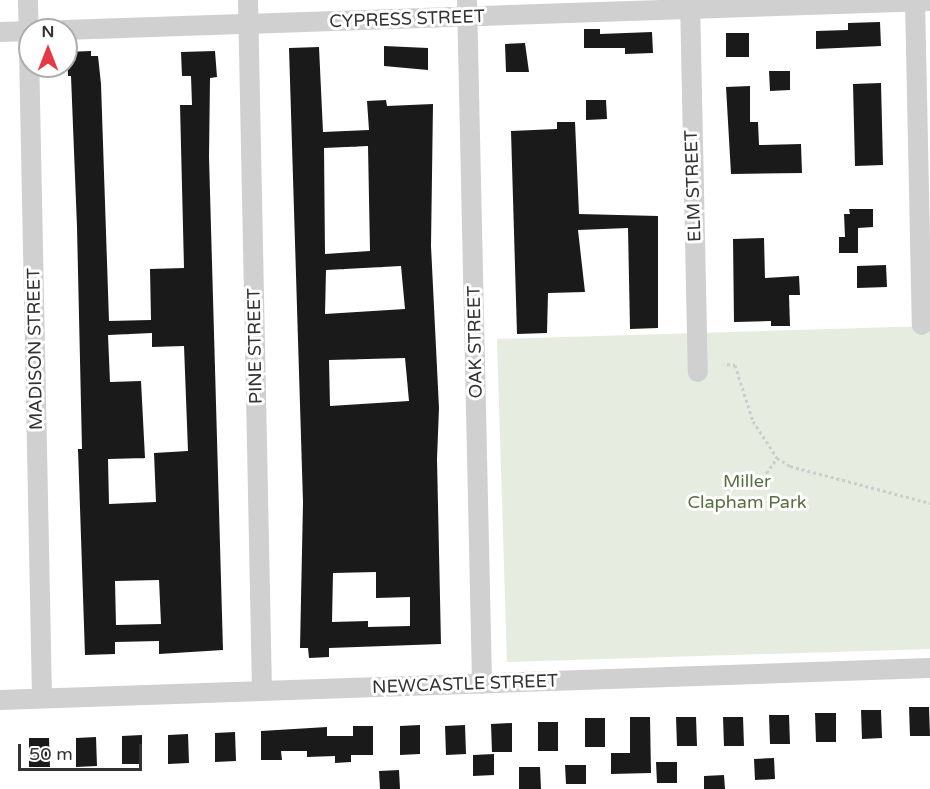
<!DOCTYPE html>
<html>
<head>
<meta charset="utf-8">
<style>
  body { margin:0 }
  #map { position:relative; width:930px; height:789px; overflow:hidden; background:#fff; font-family:"Varela Round",sans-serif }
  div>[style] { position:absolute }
  .green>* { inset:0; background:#e6ecdf }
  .building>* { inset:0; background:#1a1a1a }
  .path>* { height:3px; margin-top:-1.5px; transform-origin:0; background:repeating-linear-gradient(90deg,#cdcdcd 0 3px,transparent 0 6px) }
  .minor>* { height:20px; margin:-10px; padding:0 10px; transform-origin:10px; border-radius:10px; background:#d0d0d0 }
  span { translate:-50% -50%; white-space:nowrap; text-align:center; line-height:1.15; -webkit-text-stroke:6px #fff; paint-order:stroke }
  .street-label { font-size:18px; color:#333 }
  .park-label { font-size:18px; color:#56703f }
  .north { position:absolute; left:18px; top:18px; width:60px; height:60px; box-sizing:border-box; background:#fff; border:2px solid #adadad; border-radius:50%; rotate:0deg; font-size:16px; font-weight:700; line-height:24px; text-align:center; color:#333 }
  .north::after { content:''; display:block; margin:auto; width:21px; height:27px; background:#e63946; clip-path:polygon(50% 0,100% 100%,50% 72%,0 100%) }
  .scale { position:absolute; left:18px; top:744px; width:124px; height:27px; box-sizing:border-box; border:3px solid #333; border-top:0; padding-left:8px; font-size:18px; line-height:21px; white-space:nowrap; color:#333; -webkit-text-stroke:4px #fff; paint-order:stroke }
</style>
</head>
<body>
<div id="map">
  <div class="green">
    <i style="clip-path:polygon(930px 326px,930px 649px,507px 662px,497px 339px)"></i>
  </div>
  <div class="building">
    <i style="clip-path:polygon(880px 22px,881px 46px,816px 49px,816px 31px,848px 30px,848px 23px)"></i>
    <i style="clip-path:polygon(584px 29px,600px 29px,600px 34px,652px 32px,653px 53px,625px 54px,625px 48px,584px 48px)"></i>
    <i style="clip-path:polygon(726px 33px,749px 33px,749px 57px,726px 57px)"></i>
    <i style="clip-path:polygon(525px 43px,529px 72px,506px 72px,505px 44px)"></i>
    <i style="clip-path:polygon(384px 46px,428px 48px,428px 70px,384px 66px)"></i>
    <i style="clip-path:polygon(evenodd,319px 47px,323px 132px,369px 130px,367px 101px,386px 100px,387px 106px,433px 104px,431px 246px,439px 408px,437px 459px,441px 644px,329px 648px,329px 657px,309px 658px,308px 648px,300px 648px,303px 502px,289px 48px,319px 47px,368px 146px,370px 251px,325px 254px,324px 148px,368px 146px,319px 47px,401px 266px,405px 309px,325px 314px,326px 270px,401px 266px,319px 47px,405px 358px,409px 401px,330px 406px,329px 360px,405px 358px,319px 47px,376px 572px,376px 598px,410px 597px,410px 626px,368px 627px,368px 621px,332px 622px,333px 573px,376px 572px)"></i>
    <i style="clip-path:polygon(evenodd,91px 51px,91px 56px,98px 56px,101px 84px,109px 321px,151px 320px,150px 269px,184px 268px,180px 105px,192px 105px,191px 76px,182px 76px,181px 52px,215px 51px,217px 77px,210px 78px,209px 157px,223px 650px,159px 654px,159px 641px,115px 642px,115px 654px,85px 655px,78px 449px,82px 449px,77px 227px,71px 76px,68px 76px,67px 52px,91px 51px,152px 333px,152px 347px,184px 346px,188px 451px,154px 453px,156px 502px,109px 504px,108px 459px,145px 458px,141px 381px,110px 382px,108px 335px,152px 333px,91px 51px,159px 580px,161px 624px,116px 625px,115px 581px,159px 580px)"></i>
    <i style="clip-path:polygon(769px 71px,790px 71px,790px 90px,770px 91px)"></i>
    <i style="clip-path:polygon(881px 83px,883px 165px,855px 166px,853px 84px)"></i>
    <i style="clip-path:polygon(750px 86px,750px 122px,758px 122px,759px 145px,801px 144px,802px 173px,731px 174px,726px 87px)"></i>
    <i style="clip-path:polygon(586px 100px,606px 100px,607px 119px,586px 120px)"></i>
    <i style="clip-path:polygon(557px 122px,575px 122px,579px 214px,658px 216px,658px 328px,630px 329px,628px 228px,578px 230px,585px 292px,548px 293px,547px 333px,517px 334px,511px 131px,557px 129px)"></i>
    <i style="clip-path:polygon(849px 209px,873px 209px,873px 227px,858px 228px,858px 253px,839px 253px,839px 237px,845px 237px,844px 214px,850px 214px)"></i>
    <i style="clip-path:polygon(764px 238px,765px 278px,799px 276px,800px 295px,789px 295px,790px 326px,771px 326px,771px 321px,734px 322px,733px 239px)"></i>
    <i style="clip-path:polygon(886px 265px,887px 287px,857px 288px,857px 266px)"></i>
    <i style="clip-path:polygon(909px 707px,929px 707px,930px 736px,910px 736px)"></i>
    <i style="clip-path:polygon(861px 710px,881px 710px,882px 738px,862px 739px)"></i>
    <i style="clip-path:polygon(815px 713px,836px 713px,836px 742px,816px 742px)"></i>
    <i style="clip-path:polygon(769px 715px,789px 715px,790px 744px,770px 744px)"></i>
    <i style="clip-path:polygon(630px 717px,650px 717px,651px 773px,611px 774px,611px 753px,630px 753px)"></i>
    <i style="clip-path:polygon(676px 717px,696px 717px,697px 746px,677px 746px)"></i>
    <i style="clip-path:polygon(723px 717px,743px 717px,744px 746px,724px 746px)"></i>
    <i style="clip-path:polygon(585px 718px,605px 718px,605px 747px,585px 747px)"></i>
    <i style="clip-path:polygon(538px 722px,558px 722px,558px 751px,538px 751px)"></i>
    <i style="clip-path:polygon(512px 723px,512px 752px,492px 752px,491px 724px)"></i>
    <i style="clip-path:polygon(420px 725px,420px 754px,400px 755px,400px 726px)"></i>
    <i style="clip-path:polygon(465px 725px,466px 754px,446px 755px,445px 726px)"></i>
    <i style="clip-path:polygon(353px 726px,373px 726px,373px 755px,351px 755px,351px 762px,335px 763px,335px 756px,307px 757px,307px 751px,281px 751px,282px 760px,261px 760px,261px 731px,327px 727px,327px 736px,353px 736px)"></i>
    <i style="clip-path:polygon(235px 732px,236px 761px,215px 762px,215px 733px)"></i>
    <i style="clip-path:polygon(188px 734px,189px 763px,168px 764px,168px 735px)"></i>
    <i style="clip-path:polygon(142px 735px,142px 764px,122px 764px,122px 736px)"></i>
    <i style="clip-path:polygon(96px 737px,97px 766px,76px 767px,76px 738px)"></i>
    <i style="clip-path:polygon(29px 738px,49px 738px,50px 767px,29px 767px)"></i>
    <i style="clip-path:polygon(494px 754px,494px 775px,473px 776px,473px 755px)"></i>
    <i style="clip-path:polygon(774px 758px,775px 779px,755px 780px,754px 759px)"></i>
    <i style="clip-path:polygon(656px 762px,677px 762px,677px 783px,657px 783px)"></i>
    <i style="clip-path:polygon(565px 765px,586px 765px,586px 784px,566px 784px)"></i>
    <i style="clip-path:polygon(519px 767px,540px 767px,541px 789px,519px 789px)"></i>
    <i style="clip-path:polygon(399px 770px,400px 789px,380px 789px,379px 771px)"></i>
    <i style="clip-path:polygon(724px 775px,725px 789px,704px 789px,704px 776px)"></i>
  </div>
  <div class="path">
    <i style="left:727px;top:364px;width:8px;rotate:7deg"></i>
    <i style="left:735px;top:365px;width:59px;rotate:72.2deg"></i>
    <i style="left:753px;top:421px;width:44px;rotate:57deg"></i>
    <i style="left:777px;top:458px;width:15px;rotate:32deg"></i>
    <i style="left:790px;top:466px;width:145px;rotate:14.8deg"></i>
    <i style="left:763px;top:478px;width:24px;rotate:-55deg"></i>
  </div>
  <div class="minor">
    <i style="left:28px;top:0;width:698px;rotate:88.85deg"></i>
    <i style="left:248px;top:0;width:691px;rotate:88.84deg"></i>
    <i style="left:467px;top:0;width:684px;rotate:88.74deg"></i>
    <i style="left:690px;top:0;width:372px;rotate:88.8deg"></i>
    <i style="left:915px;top:0;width:325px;rotate:88.8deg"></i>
    <i style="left:64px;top:30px;width:866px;rotate:-1.92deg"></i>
    <i style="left:0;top:32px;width:30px;rotate:-2deg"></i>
    <i style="left:0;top:700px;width:931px;rotate:-1.97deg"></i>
  </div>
  <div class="street-label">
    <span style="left:407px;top:19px;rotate:-2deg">CYPRESS STREET</span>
    <span style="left:693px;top:186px;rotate:-92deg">ELM STREET</span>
    <span style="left:475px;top:342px;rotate:-91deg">OAK STREET</span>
    <span style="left:255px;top:346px;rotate:-91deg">PINE STREET</span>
    <span style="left:35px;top:349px;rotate:-91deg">MADISON STREET</span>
    <span style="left:465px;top:684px;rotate:-2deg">NEWCASTLE STREET</span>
  </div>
  <div class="park-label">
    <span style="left:747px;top:492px">Miller<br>Clapham Park</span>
  </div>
  <div class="north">N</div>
  <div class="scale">50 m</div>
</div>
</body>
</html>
